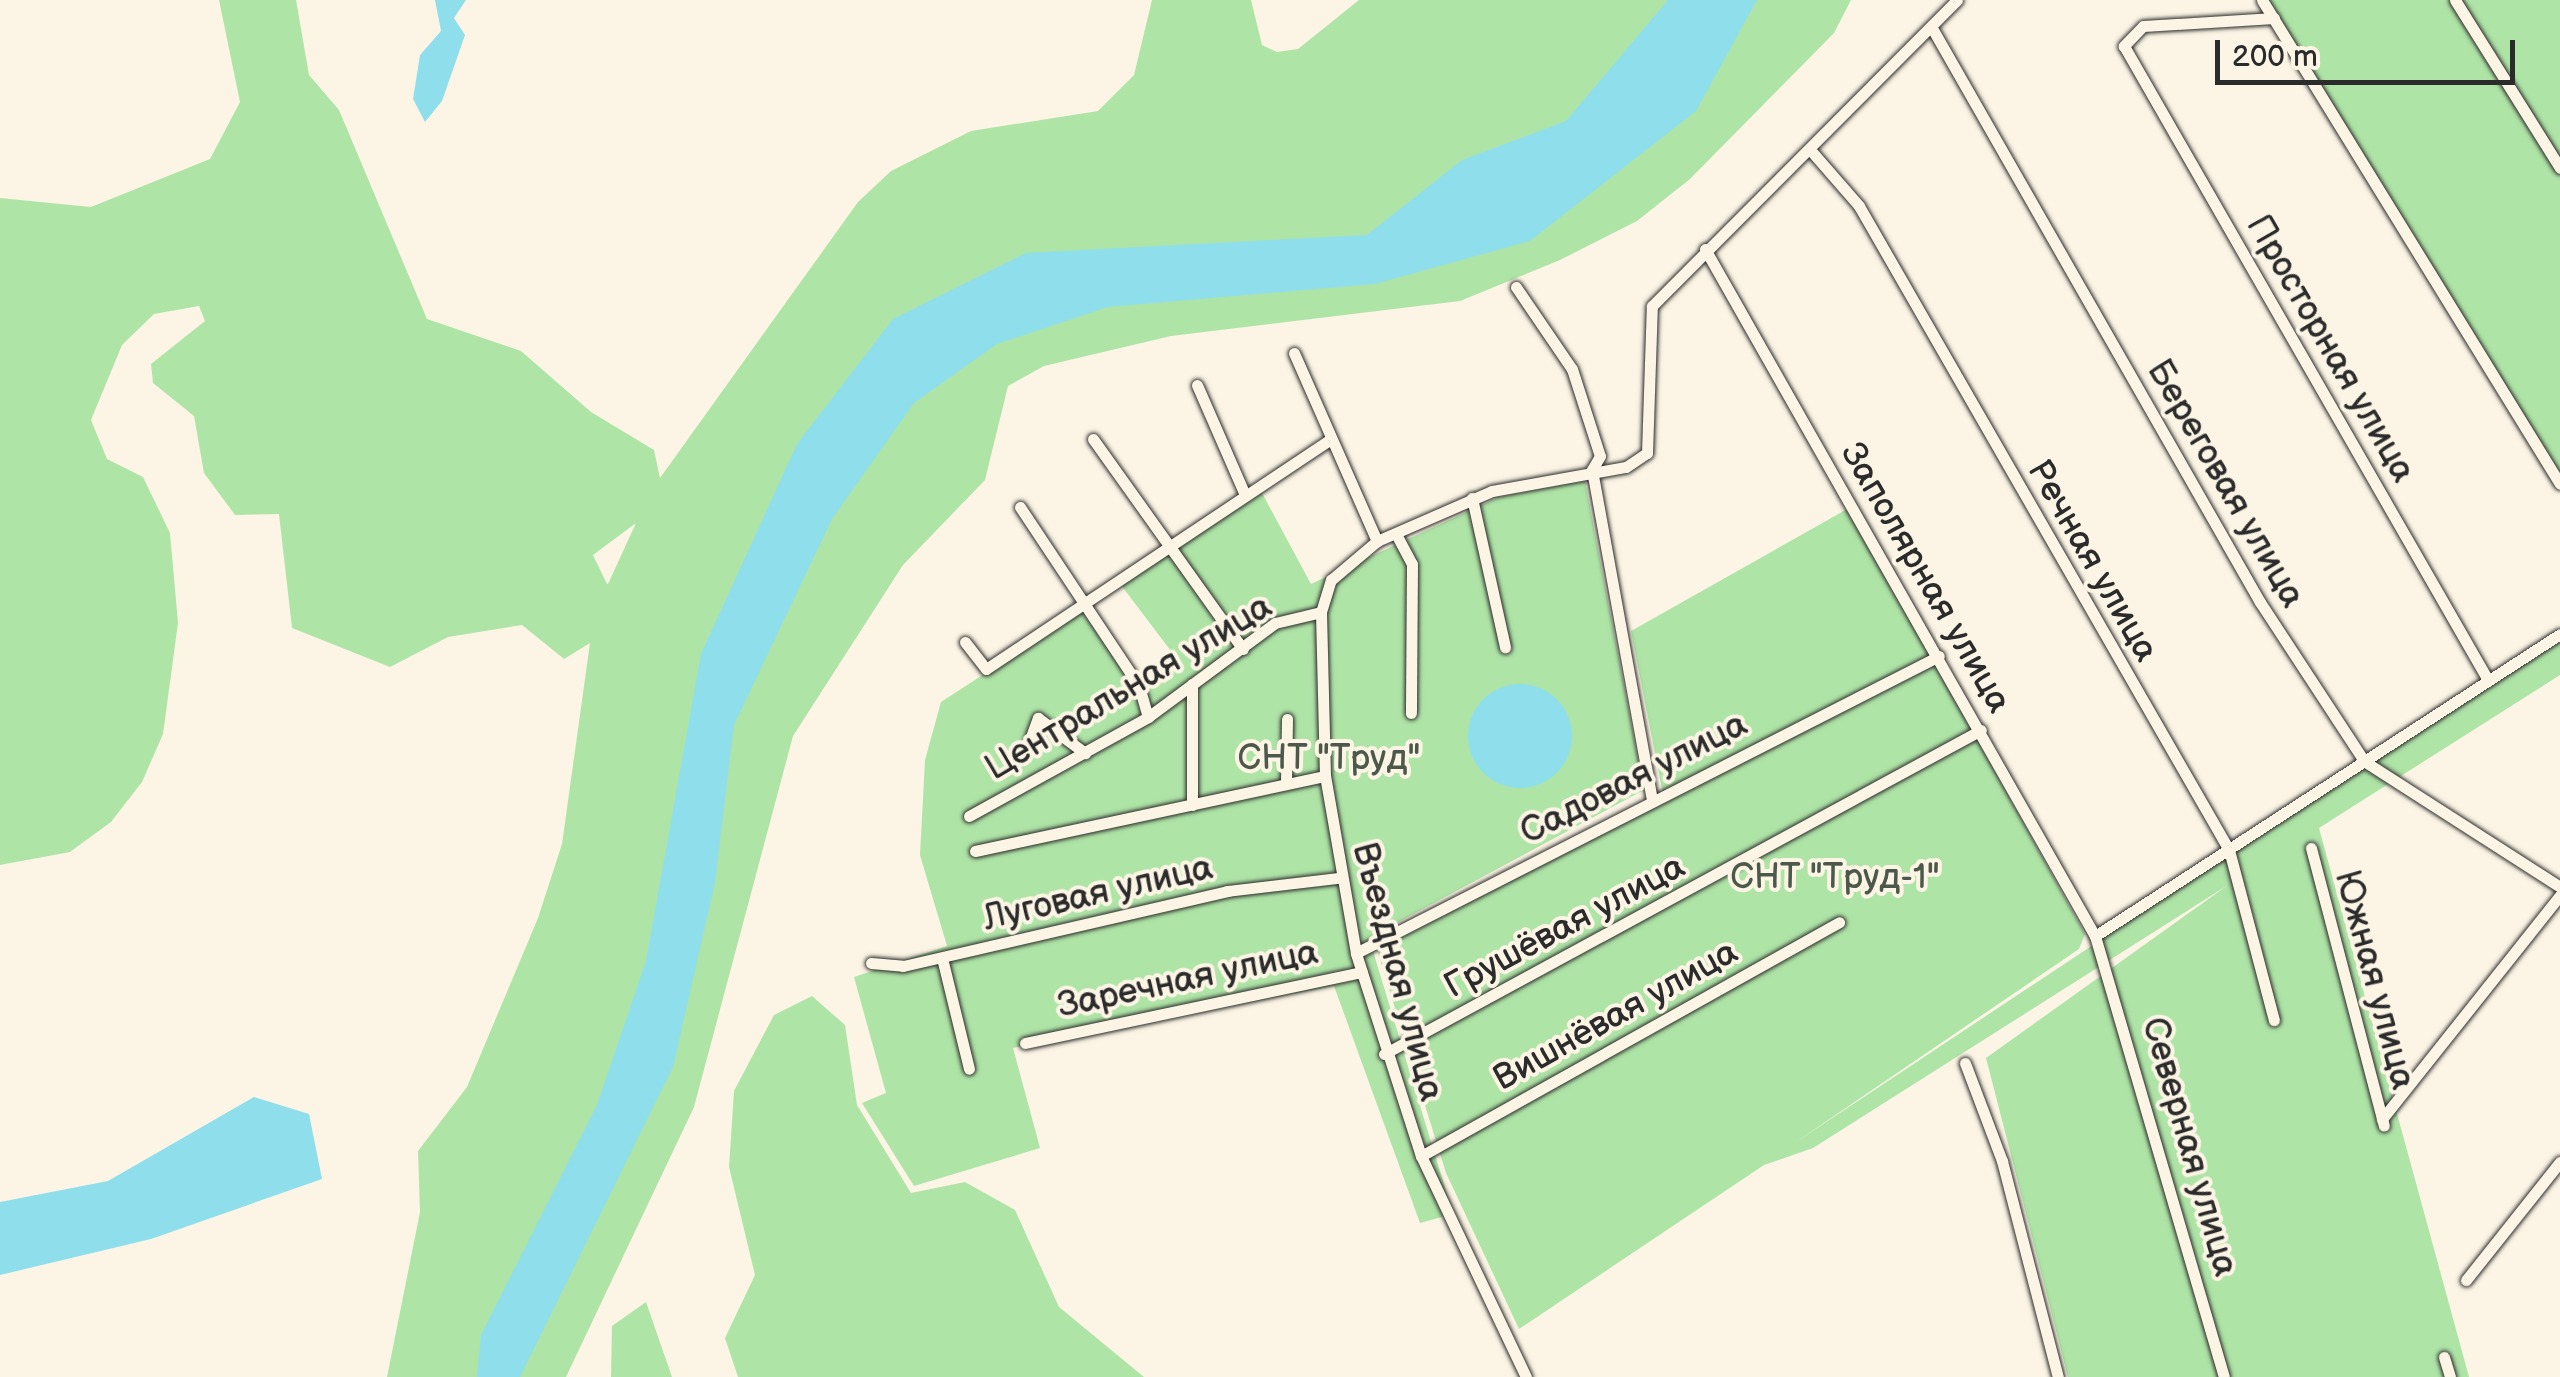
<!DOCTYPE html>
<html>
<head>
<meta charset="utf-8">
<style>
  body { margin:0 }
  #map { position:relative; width:2560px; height:1377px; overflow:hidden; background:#fcf5e5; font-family:"Balsamiq Sans",sans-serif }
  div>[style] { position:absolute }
  .green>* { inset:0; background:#afe4a7 }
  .water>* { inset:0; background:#8fdeec }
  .round { border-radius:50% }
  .roads { filter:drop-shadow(0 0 2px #2b2b2b) drop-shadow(0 0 2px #2b2b2b) }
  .minor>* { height:11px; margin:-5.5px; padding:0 5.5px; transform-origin:5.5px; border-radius:5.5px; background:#fcf5e5 }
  span { translate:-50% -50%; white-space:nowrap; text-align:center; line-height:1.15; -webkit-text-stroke:8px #fcf5e5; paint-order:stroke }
  .street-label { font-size:35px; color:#2b2b2b }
  .park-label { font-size:35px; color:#4c594a }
  .scale { position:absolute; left:2215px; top:40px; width:300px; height:45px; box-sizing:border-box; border:5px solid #2b2b2b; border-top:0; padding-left:12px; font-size:30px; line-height:35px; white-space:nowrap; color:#2b2b2b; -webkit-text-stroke:8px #fcf5e5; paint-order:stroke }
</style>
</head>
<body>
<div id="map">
  <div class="green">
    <i style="clip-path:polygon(evenodd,219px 0,296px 0,309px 75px,339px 110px,427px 319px,521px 351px,591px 412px,654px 450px,660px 478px,858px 202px,891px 171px,971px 131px,1098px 111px,1134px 75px,1152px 0,1251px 0,1262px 45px,1277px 52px,1298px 49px,1359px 0,1851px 0,1834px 33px,1690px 179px,1637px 221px,1560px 260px,1460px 301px,1171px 336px,1044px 366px,1008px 386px,985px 480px,903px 565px,793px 736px,694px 1107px,566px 1377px,387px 1377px,420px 1212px,418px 1151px,467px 1087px,538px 918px,562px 844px,590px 643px,564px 659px,522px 625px,448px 637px,390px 667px,292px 628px,279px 514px,235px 515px,204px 473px,194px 416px,153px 383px,151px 364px,205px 321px,199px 306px,154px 314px,122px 345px,91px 420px,107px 459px,143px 477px,170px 533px,178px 623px,163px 734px,142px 782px,111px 822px,70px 852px,0 865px,0 198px,91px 207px,210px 159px,240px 102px,219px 0,636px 523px,608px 584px,607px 584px,593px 555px,636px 523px)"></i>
    <i style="clip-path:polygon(2267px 0,2560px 0,2560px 482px)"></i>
    <i style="clip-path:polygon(1585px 481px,1644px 790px,1369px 938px,1453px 1214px,1420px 1223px,1334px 986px,1013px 1048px,1040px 1148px,914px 1186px,862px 1103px,886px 1093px,854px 977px,947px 946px,920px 855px,925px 760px,941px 702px,1081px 611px,1139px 690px,1180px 663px,1121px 585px,1262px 493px,1311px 584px,1499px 497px)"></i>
    <i style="clip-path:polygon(1849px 508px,2085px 934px,2079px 949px,1793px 1144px,2560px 635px,2560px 675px,2319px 828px,2469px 1377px,2068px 1377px,1986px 1058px,2228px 885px,1813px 1148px,1764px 1165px,1519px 1329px,1446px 1173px,1376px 947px,1663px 794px,1631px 631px)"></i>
    <i style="clip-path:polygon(812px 996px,845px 1025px,857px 1105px,911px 1193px,965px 1182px,1015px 1210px,1059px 1307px,1144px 1377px,738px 1377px,725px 1338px,755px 1275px,729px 1167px,734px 1091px,774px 1015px)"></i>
    <i style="clip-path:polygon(646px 1302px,672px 1377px,611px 1377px,612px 1326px)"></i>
  </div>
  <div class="water">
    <i style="clip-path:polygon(435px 0,466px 0,454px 18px,465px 35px,442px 101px,425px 122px,413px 99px,420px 55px,441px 31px)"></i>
    <i style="clip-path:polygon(1668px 0,1757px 0,1696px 111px,1530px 241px,1375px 284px,1108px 307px,997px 344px,914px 403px,832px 519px,734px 725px,715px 883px,673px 1067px,520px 1377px,477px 1377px,481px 1335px,597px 1105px,646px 961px,701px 654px,797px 444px,893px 319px,1026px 253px,1367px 235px,1462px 160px,1566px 121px)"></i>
    <i class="round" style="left:1468px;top:684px;width:104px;height:104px"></i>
    <i style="clip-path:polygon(254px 1097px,309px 1114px,322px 1179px,151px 1239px,0 1275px,0 1202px,108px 1181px)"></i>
  </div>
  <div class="roads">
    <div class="minor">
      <i style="left:2262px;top:0;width:568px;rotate:58.38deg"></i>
      <i style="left:2455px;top:0;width:198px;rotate:58deg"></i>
      <i style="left:2274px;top:18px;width:131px;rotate:176.5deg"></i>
      <i style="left:2143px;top:26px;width:28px;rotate:134deg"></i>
      <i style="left:2124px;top:46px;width:731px;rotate:60.14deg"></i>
      <i style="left:1932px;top:28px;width:661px;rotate:60.26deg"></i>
      <i style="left:2260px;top:602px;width:190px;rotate:56.8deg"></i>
      <i style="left:2364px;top:761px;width:233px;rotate:32.7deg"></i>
      <i style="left:1813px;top:153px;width:70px;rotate:49deg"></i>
      <i style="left:1859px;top:206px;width:743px;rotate:60.12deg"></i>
      <i style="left:2229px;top:850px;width:176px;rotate:75.2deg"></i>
      <i style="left:1705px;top:249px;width:790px;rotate:60.42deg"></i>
      <i style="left:1516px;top:287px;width:99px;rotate:55.7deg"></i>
      <i style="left:1572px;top:369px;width:91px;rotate:72.2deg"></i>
      <i style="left:1600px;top:456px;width:16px;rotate:120deg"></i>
      <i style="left:1592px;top:470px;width:334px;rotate:79.7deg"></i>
      <i style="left:1294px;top:353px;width:206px;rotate:66.2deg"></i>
      <i style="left:1197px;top:385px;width:120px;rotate:66.4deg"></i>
      <i style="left:1093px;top:439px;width:258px;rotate:54.5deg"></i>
      <i style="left:1472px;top:498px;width:153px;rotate:77.5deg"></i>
      <i style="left:1020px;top:507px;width:215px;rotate:56.4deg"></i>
      <i style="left:1139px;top:686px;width:32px;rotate:74deg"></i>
      <i style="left:1396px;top:534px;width:34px;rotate:62deg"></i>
      <i style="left:1412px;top:564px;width:149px;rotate:90.4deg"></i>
      <i style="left:965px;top:642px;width:34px;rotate:52deg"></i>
      <i style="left:986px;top:669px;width:412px;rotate:-33.7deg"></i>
      <i style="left:1028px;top:745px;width:29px;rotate:-70deg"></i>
      <i style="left:1038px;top:718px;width:59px;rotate:36.7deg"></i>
      <i style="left:1286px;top:783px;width:64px;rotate:-89.1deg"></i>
      <i style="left:1192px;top:805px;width:121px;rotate:-90deg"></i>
      <i style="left:969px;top:816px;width:205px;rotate:-28.9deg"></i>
      <i style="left:1148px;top:717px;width:158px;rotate:-36.5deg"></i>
      <i style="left:1275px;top:623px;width:47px;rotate:-13.4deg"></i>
      <i style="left:2311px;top:848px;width:287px;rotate:75.3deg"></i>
      <i style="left:975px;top:851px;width:358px;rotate:-12.1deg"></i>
      <i style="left:2095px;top:936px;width:554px;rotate:-33deg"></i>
      <i style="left:2095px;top:936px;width:459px;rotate:73.7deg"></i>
      <i style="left:1356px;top:953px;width:654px;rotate:-27deg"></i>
      <i style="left:942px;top:958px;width:114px;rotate:76.3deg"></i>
      <i style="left:871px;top:963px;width:32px;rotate:5deg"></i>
      <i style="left:903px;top:966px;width:333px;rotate:-13deg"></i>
      <i style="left:1227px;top:891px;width:111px;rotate:-6.7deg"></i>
      <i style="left:1025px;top:1043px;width:344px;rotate:-11.9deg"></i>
      <i style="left:1384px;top:1054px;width:679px;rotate:-28.49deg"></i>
      <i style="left:1965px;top:1063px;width:105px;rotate:69.3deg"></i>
      <i style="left:2002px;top:1161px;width:223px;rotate:75.5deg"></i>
      <i style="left:2382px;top:1119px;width:286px;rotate:-51.5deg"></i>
      <i style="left:1421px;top:1156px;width:479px;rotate:-29.2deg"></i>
      <i style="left:2466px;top:1280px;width:151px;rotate:-51.5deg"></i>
      <i style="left:2444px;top:1357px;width:21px;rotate:73deg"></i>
      <i style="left:1526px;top:1377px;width:245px;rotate:-115.4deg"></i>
      <i style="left:1421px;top:1156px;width:213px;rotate:-107.8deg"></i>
      <i style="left:1356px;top:953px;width:180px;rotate:-99.9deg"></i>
      <i style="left:1325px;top:776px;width:164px;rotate:-91.4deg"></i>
      <i style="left:1321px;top:612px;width:34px;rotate:-73deg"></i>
      <i style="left:1331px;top:580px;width:60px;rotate:-40.3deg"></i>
      <i style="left:1377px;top:541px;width:125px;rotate:-23.5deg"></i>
      <i style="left:1492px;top:491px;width:136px;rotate:-10.2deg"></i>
      <i style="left:1626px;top:467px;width:25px;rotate:-34deg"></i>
      <i style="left:1647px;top:453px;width:147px;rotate:-88.1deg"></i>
      <i style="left:1652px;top:306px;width:432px;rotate:-45.1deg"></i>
    </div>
  </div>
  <div class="street-label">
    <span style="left:2330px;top:349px;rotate:60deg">Просторная улица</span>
    <span style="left:2225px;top:484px;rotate:60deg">Береговая улица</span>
    <span style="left:2092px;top:561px;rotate:60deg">Речная улица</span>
    <span style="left:1925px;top:578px;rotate:60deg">Заполярная улица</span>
    <span style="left:1129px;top:688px;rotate:-31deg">Центральная улица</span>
    <span style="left:1634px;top:779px;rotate:-27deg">Садовая улица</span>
    <span style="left:1098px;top:894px;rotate:-13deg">Луговая улица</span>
    <span style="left:1565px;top:927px;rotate:-28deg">Грушёвая улица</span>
    <span style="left:1397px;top:972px;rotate:75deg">Въездная улица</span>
    <span style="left:1188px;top:980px;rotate:-12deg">Заречная улица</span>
    <span style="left:2374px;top:980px;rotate:75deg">Южная улица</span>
    <span style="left:1616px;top:1016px;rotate:-29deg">Вишнёвая улица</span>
    <span style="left:2189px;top:1147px;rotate:74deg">Северная улица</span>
  </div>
  <div class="park-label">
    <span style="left:1329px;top:759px">СНТ "Труд"</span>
    <span style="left:1835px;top:878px">СНТ "Труд-1"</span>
  </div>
  <div class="scale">200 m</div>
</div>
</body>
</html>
